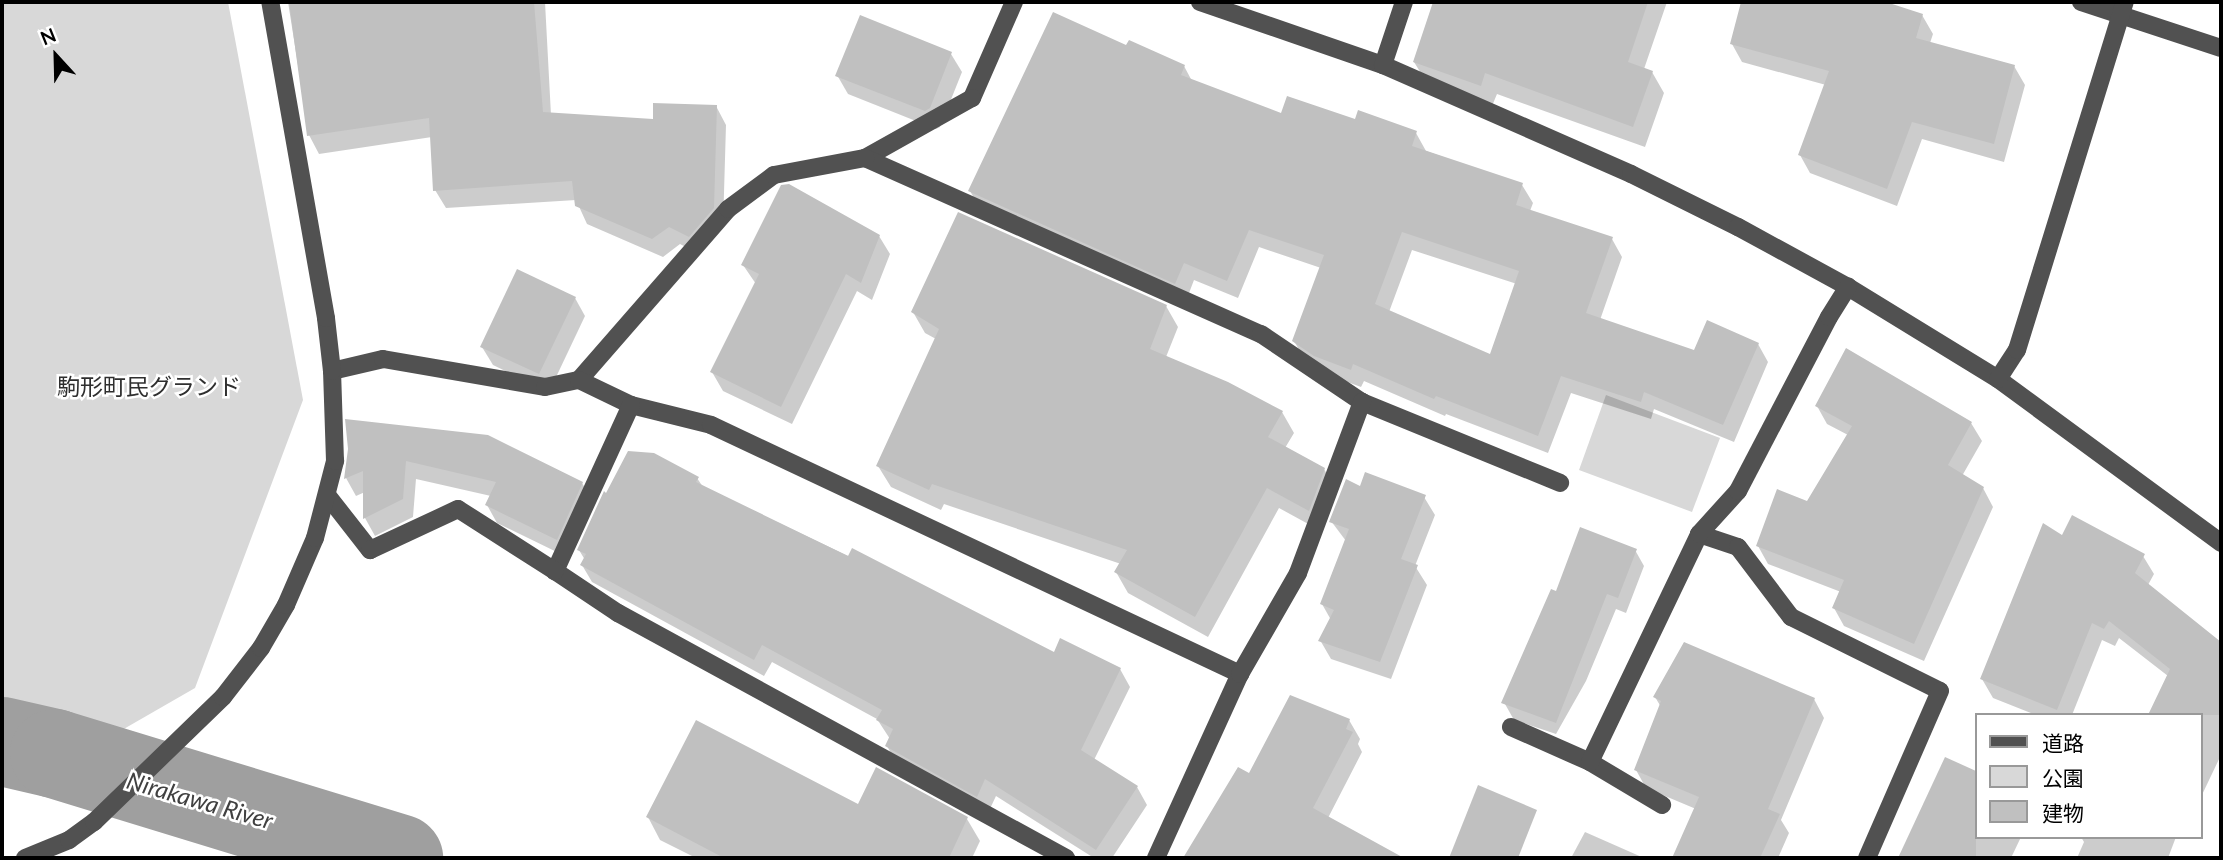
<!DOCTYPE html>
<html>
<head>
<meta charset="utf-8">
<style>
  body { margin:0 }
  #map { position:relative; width:2223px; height:860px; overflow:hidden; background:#fff; font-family:Lato,"Noto Sans JP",sans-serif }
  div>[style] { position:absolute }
  .green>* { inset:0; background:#d8d8d8 }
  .shadow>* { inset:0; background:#0003 }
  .river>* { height:89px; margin:-44.5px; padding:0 44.5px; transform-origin:44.5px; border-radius:44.5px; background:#9f9f9f }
  .building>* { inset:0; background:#c0c0c0 }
  .minor>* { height:18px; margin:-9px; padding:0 9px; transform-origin:9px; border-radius:9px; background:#515151 }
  span { translate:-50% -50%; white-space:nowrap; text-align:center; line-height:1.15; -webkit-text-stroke:5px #fff; paint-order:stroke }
  .park-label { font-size:23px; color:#2f2f2f }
  .water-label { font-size:24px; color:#404040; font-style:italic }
  .frame { position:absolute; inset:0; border:4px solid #000; pointer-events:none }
  .legend { position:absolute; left:1975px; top:713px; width:228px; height:126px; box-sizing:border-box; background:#fff; border:2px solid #999; margin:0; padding:9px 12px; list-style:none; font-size:21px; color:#000 }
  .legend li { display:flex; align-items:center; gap:14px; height:35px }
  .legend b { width:35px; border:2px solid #999 }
  .north { position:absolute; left:21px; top:21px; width:70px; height:70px; -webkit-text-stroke:5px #fff; paint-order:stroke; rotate:338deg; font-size:19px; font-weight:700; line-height:28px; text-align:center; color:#000 }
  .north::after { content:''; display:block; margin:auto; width:24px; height:32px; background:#000; clip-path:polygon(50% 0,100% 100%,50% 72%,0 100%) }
</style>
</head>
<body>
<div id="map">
  <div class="green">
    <i style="clip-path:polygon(2px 2px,228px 2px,303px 400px,195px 688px,122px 730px,2px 704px)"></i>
    <i style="clip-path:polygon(1606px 395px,1720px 438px,1692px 512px,1579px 470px)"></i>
  </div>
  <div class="shadow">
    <i style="clip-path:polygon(288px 2px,545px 2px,551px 115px,654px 121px,716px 106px,726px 125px,723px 227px,699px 254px,680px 244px,663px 257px,587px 224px,576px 200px,446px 208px,435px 190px,432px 137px,319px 154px,309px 135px)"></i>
    <i style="clip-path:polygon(1435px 2px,1448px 5px,1449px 2px,1667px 2px,1644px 69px,1652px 72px,1664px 93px,1645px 147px,1497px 94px,1492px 106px,1427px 83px,1414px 62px)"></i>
    <i style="clip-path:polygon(1743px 2px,1881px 2px,1922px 15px,1933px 34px,1930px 43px,2014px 66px,2025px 85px,2004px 162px,1922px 139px,1897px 206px,1810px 173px,1800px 155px,1826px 85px,1742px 62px,1732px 44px)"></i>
    <i style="clip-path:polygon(evenodd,1127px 48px,1184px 66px,1192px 81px,1282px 116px,1356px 121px,1416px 133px,1426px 151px,1522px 185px,1533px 203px,1530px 211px,1612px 239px,1622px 257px,1600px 320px,1695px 352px,1758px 344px,1768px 362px,1734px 442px,1654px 409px,1651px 419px,1571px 393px,1548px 453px,1446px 414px,1445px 416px,1364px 381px,1361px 387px,1326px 374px,1305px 360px,1294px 341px,1321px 268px,1259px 247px,1238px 298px,1194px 280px,1186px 301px,981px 210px,970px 191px,1127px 48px,1412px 250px,1517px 284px,1491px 356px,1389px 312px,1412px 250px)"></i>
    <i style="clip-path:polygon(951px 54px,962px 72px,940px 127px,936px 129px,848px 94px,837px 75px)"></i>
    <i style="clip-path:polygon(879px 236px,890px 254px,872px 300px,857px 291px,792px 424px,723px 391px,712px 372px,756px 284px,743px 265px)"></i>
    <i style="clip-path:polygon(575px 298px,585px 316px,549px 392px,493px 365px,482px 347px)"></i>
    <i style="clip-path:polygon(1166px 306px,1178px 327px,1166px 357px,1282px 412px,1294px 433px,1285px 448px,1324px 469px,1336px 490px,1321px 531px,1279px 508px,1208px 637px,1128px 593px,1116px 572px,1121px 564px,944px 504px,941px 510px,891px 487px,878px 466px,936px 339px,925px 333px,913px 312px)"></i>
    <i style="clip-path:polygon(1817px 406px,1971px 423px,1982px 441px,1962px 476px,1983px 488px,1993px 507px,1924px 661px,1844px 626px,1834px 608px,1841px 592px,1768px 564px,1758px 546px,1808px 503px,1848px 435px,1827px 424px)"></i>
    <i style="clip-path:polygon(350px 449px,582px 483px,593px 501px,567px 557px,497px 523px,487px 505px,491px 496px,416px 479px,413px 517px,375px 536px,365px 518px,365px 492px,356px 496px,346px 478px)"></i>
    <i style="clip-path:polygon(697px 478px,703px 487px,1054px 654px,1120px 669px,1130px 687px,1094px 760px,1137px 787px,1147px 805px,1112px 858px,1094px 858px,996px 796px,988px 813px,897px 764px,887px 746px,890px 739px,877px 719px,772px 662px,764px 676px,592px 582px,582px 565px,585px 560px,579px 550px)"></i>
    <i style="clip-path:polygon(1361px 489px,1424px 497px,1435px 515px,1415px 566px,1427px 585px,1391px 679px,1331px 659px,1320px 640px,1331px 620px,1322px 604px,1346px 541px,1331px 521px)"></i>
    <i style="clip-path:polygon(2062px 537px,2143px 556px,2154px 574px,2148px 585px,2221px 644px,2221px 755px,2200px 799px,2200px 715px,2168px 676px,2119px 638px,2115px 646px,2102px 640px,2072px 715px,2036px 715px,1993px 698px,1982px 679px)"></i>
    <i style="clip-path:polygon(1635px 550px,1644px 566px,1626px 613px,1616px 609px,1586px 681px,1556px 734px,1514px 720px,1505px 704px)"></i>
    <i style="clip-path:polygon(1655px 697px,1814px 699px,1824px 718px,1781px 820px,1789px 833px,1778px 858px,1674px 858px,1696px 809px,1646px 788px,1636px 770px,1661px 707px)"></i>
    <i style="clip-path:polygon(1349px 720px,1360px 739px,1358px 744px,1362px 752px,1328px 818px,1401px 858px,1281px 858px,1272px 853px,1268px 858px,1199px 858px,1192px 846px,1249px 775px)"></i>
    <i style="clip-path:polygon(1946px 759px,1976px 773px,1976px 837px,2021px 837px,2011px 858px,1900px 858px)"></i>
    <i style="clip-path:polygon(859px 807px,967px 819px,980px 841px,972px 858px,696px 858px,660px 840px,648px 817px)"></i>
    <i style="clip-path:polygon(1585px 832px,1644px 858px,1645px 858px,1571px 858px)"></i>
    <i style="clip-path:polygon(2081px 837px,2176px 837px,2168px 858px,2077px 858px,2084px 842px)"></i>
  </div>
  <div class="river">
    <i style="left:2px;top:741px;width:53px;rotate:13deg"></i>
    <i style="left:54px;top:753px;width:360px;rotate:17deg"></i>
  </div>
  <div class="building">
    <i style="clip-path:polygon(289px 2px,534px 2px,543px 112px,653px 119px,653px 103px,717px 105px,714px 208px,689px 237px,669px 227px,652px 239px,575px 206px,572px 181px,433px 191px,429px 118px,307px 136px)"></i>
    <i style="clip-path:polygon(1433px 2px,1648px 2px,1628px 62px,1653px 71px,1633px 127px,1485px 73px,1481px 86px,1413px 62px)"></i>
    <i style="clip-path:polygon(1741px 2px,1886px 2px,1923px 14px,1916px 38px,2015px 65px,1994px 144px,1912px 122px,1887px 189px,1798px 155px,1829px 71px,1730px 44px)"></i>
    <i style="clip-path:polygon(evenodd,1053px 12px,1126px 45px,1129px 40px,1185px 65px,1181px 75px,1281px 113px,1287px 96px,1355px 119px,1358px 110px,1417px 131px,1412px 146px,1523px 183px,1516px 205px,1613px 237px,1586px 313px,1694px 350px,1707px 320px,1759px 343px,1723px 425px,1644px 392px,1641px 402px,1561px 376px,1538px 436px,1436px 396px,1434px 399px,1353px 364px,1351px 370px,1314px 356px,1292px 341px,1324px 255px,1249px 230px,1227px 281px,1184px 263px,1175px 284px,968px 191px,1053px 12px,1402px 232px,1519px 271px,1490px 354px,1375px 304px,1402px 232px)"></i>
    <i style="clip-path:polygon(860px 15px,952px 52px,930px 108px,925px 111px,835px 76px)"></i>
    <i style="clip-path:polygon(789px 184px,880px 235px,861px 283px,846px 274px,781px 407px,710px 372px,759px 274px,741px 265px,781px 185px)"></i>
    <i style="clip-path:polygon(958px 212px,1167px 305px,1150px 349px,1228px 382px,1283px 411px,1268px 437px,1325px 468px,1309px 511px,1267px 488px,1195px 617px,1114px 572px,1127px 550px,932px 484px,929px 490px,876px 466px,939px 329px,911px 312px)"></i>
    <i style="clip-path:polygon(517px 269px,576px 297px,539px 374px,480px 347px)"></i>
    <i style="clip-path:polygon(1846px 348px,1972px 422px,1948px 465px,1984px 487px,1914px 644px,1832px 608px,1844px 580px,1756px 546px,1777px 489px,1807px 501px,1852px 426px,1815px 406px)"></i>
    <i style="clip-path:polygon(345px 419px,488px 435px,583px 482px,557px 540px,485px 505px,496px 482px,406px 461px,403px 499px,363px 519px,363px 471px,344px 479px,348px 449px)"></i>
    <i style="clip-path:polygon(628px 451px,654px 453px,699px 477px,696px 482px,848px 556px,852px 548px,1054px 652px,1060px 638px,1121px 668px,1081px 750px,1138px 786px,1096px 850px,985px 779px,977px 797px,885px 746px,893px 729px,876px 720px,882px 710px,762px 645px,754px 660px,580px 565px,586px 554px,577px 550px,604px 491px,606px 493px)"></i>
    <i style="clip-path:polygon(1365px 472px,1426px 495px,1401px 559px,1418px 565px,1380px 662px,1318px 641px,1334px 610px,1320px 604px,1349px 529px,1329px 522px,1346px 479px,1360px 486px)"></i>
    <i style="clip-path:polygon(2072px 515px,2145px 554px,2135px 573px,2221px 642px,2221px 715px,2148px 715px,2170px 669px,2109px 621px,2104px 629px,2092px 623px,2057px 710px,1980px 679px,2043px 523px,2062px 535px)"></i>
    <i style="clip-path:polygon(1580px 527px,1637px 549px,1618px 598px,1607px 594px,1556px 723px,1501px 703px,1551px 589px,1556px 591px)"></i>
    <i style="clip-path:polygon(1684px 642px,1815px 698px,1768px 809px,1780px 814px,1760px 858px,1672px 858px,1699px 797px,1634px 770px,1661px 701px,1653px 697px)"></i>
    <i style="clip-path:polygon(1290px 695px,1350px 719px,1346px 729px,1353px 732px,1313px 808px,1404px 858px,1183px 858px,1238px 767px,1249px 773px)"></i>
    <i style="clip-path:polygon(696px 720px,858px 804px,876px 767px,968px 817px,949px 858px,724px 858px,646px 817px)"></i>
    <i style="clip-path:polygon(1945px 757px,1976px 771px,1976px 858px,1898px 858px)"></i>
    <i style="clip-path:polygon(1478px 785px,1537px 810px,1518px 858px,1449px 858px)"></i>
  </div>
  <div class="minor">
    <i style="left:1014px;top:2px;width:105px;rotate:113.6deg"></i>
    <i style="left:972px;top:98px;width:123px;rotate:150.7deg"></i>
    <i style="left:865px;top:158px;width:433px;rotate:24deg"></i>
    <i style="left:1261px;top:334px;width:122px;rotate:34deg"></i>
    <i style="left:1362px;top:402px;width:214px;rotate:22.2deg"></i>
    <i style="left:1200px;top:2px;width:194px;rotate:19deg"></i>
    <i style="left:1383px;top:65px;width:271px;rotate:23.7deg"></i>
    <i style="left:1631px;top:174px;width:119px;rotate:26.4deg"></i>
    <i style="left:1738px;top:227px;width:125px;rotate:28.6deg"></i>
    <i style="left:1848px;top:287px;width:176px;rotate:31.5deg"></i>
    <i style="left:1998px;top:379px;width:277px;rotate:36.3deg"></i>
    <i style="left:2081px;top:2px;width:147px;rotate:18.2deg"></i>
    <i style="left:1383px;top:65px;width:66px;rotate:-71.6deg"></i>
    <i style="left:332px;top:371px;width:52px;rotate:-13.2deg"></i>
    <i style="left:383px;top:359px;width:164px;rotate:9.8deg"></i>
    <i style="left:545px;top:387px;width:35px;rotate:-12deg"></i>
    <i style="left:579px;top:380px;width:227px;rotate:-48.9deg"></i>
    <i style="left:728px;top:209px;width:57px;rotate:-36.5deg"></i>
    <i style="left:774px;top:175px;width:93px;rotate:-10.6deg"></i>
    <i style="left:1998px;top:379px;width:35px;rotate:-57deg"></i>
    <i style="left:2017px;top:350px;width:364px;rotate:-72.8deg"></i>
    <i style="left:579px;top:380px;width:58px;rotate:25.7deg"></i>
    <i style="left:631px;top:405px;width:82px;rotate:14deg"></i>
    <i style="left:711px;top:425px;width:585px;rotate:25.21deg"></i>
    <i style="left:631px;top:405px;width:183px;rotate:114.6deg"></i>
    <i style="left:555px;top:571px;width:76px;rotate:33.7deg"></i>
    <i style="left:618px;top:613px;width:511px;rotate:28.67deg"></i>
    <i style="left:327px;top:495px;width:70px;rotate:52deg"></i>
    <i style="left:370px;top:550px;width:97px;rotate:-25deg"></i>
    <i style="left:458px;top:509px;width:115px;rotate:32.6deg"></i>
    <i style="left:1699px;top:534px;width:41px;rotate:18.4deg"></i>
    <i style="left:1738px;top:547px;width:88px;rotate:52.9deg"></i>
    <i style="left:1791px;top:617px;width:166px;rotate:26.4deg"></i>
    <i style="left:1940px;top:691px;width:182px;rotate:113.6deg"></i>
    <i style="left:1511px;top:727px;width:86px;rotate:23.9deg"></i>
    <i style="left:1590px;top:762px;width:84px;rotate:30.8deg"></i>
    <i style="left:1590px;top:762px;width:253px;rotate:-64.4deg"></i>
    <i style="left:1699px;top:534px;width:58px;rotate:-47.8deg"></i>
    <i style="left:1738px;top:491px;width:196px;rotate:-62.4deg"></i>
    <i style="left:1829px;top:317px;width:36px;rotate:-58deg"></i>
    <i style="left:25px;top:858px;width:48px;rotate:-22.2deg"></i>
    <i style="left:69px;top:840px;width:31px;rotate:-36deg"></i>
    <i style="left:94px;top:822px;width:180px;rotate:-44.1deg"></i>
    <i style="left:223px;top:697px;width:62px;rotate:-52.2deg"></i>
    <i style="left:261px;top:648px;width:50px;rotate:-59.8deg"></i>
    <i style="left:286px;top:605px;width:73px;rotate:-66.6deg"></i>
    <i style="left:315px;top:538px;width:80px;rotate:-75.4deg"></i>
    <i style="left:335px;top:461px;width:90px;rotate:-91.9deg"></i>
    <i style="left:332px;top:371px;width:53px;rotate:-96.5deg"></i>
    <i style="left:326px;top:318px;width:321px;rotate:-100deg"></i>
    <i style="left:1156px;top:858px;width:202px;rotate:-65.5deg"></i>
    <i style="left:1240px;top:674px;width:116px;rotate:-60.1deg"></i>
    <i style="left:1298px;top:573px;width:183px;rotate:-69.5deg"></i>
  </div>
  <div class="park-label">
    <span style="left:149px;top:386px">駒形町民グランド</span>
  </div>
  <div class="water-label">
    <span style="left:200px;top:800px;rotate:16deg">Nirakawa River</span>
  </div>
  <div class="frame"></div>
  <ul class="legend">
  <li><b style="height:9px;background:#515151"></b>道路</li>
  <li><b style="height:19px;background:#d8d8d8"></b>公園</li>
  <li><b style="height:19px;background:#c0c0c0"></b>建物</li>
  </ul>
  <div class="north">N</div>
</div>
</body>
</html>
